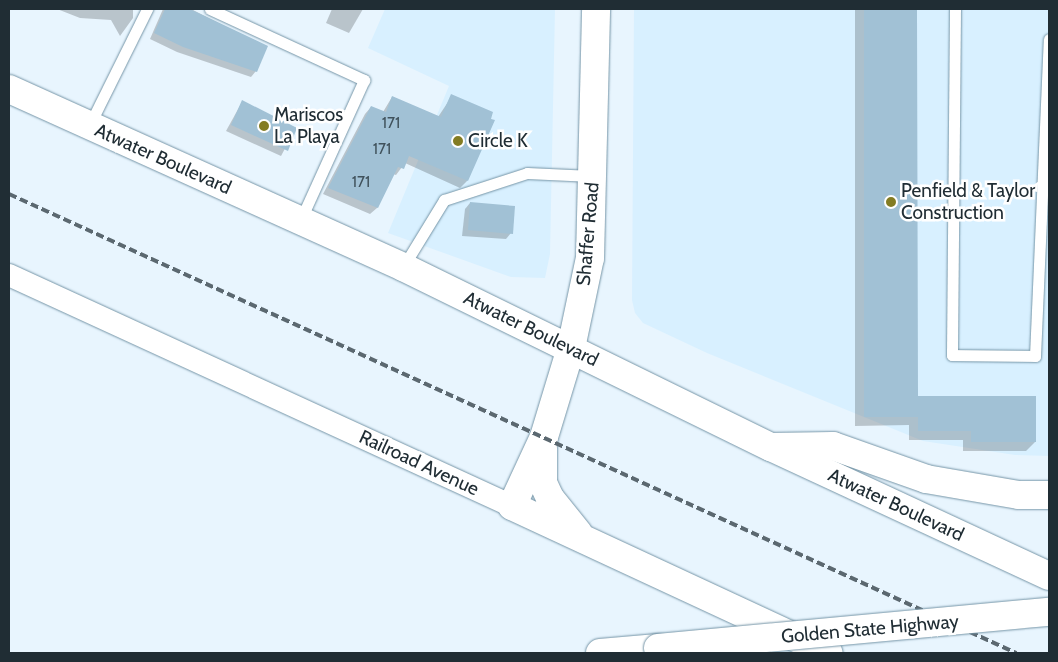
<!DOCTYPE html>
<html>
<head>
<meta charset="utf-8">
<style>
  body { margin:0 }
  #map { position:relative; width:1058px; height:662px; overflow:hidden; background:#e8f5fe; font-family:Cabin,sans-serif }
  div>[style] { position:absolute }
  .built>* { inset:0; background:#d8f0ff }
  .shadow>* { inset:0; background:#0003 }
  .building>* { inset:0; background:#a1c1d5 }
  .roads { filter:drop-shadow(0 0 1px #7595a7) drop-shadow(0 0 1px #7595a7) }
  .service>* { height:11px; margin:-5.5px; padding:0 5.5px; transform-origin:5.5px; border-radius:5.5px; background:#fff }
  .minor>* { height:22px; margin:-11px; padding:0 11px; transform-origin:11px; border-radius:11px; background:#fff }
  .tertiary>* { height:28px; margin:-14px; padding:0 14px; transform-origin:14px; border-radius:14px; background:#fff }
  .secondary>* { height:28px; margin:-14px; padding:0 14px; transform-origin:14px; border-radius:14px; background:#fff }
  .motorway>* { height:28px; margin:-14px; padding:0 14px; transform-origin:14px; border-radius:14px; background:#fff }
  .rail>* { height:4px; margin-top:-2px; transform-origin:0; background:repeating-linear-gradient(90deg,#5b6870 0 8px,transparent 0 12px) }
  .bridges { filter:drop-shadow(0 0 1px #7595a7) drop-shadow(0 0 1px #7595a7) }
  .motorway-bridge>* { height:28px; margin:-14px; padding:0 14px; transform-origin:14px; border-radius:14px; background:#fff }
  .dots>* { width:14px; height:14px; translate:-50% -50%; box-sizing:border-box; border:2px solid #fff; border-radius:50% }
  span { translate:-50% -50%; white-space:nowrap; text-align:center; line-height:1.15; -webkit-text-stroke:5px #fff; paint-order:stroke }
  .number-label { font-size:16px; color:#40525c }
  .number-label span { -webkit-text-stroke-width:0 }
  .poi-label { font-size:19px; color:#202d34 }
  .left { translate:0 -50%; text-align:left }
  .street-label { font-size:19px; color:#202d34 }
  .frame { position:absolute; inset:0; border:10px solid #202d34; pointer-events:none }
</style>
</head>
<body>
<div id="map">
  <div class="built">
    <i style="clip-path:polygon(385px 9px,555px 9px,550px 254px,545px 278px,511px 277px,388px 233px,449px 86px,368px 48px)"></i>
    <i style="clip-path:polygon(634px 9px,1049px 9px,1049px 456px,1015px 455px,923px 441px,707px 353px,643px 323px,635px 313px,632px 300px)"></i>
  </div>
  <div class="shadow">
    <i style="clip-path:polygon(57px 9px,133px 9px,133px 18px,120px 36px,111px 20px,80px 18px)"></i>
    <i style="clip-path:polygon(163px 9px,191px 9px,266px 47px,256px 71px,251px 77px,177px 52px,150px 39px)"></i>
    <i style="clip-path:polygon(332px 9px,363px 9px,349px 33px,326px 23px)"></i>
    <i style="clip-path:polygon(855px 9px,916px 9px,917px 397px,1035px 442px,1026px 451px,963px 451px,963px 440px,909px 440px,909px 425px,855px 426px)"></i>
    <i style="clip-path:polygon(452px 96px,494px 121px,467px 181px,460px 188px,405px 163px,396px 175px,393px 174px,377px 208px,370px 214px,323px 194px,365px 114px,371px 107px,383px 112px,392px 97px,438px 117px)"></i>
    <i style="clip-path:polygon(242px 102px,296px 128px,281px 156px,226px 131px)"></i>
    <i style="clip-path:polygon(470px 203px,511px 233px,506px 239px,462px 236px,465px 209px)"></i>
  </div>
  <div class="building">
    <i style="clip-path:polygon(165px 9px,190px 9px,268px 46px,257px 72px,183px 47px,154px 33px)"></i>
    <i style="clip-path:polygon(864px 9px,917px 9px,918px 396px,1036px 396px,1036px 442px,971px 442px,971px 431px,918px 431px,918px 417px,864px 417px)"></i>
    <i style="clip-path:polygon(451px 94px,493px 112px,491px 119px,495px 120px,468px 181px,409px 156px,404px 169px,398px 167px,378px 208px,328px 188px,371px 106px,386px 112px,392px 96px,441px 117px)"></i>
    <i style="clip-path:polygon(242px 100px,297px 128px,288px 151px,231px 125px)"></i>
    <i style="clip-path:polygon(470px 202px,515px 206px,513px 234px,468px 230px)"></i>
  </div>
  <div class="roads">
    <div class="service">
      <i style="left:210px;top:9px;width:170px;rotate:24.8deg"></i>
      <i style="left:364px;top:80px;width:155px;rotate:114.4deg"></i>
      <i style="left:955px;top:9px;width:346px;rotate:90.5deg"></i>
      <i style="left:952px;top:355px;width:83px;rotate:0.7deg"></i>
      <i style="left:1035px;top:356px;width:317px;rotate:-87.5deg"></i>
      <i style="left:89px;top:126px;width:131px;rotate:-63.6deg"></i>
      <i style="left:403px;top:267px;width:79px;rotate:-58.5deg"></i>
      <i style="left:444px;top:200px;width:87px;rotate:-18deg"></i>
      <i style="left:527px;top:173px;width:65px;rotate:2.6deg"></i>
    </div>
    <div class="minor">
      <i style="left:9px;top:275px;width:554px;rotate:24.67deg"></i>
    </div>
    <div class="tertiary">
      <i style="left:571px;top:348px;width:93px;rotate:106.9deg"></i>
      <i style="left:544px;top:437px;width:76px;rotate:114.9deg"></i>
      <i style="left:512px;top:506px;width:349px;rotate:24.9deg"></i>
      <i style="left:543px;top:448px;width:35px;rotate:90deg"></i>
      <i style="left:543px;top:483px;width:17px;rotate:65deg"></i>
      <i style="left:550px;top:498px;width:45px;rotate:51.3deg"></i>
    </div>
    <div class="secondary">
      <i style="left:9px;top:89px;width:432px;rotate:24.3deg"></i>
      <i style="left:403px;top:267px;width:410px;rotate:26.1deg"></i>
      <i style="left:771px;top:447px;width:306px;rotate:24.9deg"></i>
      <i style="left:571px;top:348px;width:92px;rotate:-78.1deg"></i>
      <i style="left:590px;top:258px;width:249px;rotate:-88.6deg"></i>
    </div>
    <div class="motorway">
      <i style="left:771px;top:447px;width:62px;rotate:-0.9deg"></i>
      <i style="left:833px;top:446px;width:99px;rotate:19.5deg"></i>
      <i style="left:926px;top:479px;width:94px;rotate:9.8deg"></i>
      <i style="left:1019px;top:495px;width:30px"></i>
      <i style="left:600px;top:653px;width:58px;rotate:-4.9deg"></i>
    </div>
  </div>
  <div class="rail">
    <i style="left:9px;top:194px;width:1107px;rotate:24.5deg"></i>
  </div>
  <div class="bridges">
    <div class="motorway-bridge">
      <i style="left:658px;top:648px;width:393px;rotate:-5.3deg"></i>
    </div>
  </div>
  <div class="dots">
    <i style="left:264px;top:126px;background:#837c23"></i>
    <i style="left:458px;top:141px;background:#837c23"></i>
    <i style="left:891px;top:202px;background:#837c23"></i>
  </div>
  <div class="number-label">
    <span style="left:391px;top:123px">171</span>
    <span style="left:382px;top:149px">171</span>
    <span style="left:361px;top:182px">171</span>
  </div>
  <div class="poi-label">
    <span class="left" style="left:274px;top:126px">Mariscos<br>La Playa</span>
    <span class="left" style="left:468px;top:141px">Circle K</span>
    <span class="left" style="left:901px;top:202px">Penfield &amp; Taylor<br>Construction</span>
  </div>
  <div class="street-label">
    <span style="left:163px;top:159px;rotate:24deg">Atwater Boulevard</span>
    <span style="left:588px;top:234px;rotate:-85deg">Shaffer Road</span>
    <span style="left:531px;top:329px;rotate:26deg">Atwater Boulevard</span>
    <span style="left:419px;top:463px;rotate:25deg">Railroad Avenue</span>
    <span style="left:896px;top:505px;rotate:25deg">Atwater Boulevard</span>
    <span style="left:870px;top:629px;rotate:-5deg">Golden State Highway</span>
  </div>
  <div class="frame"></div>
</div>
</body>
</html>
